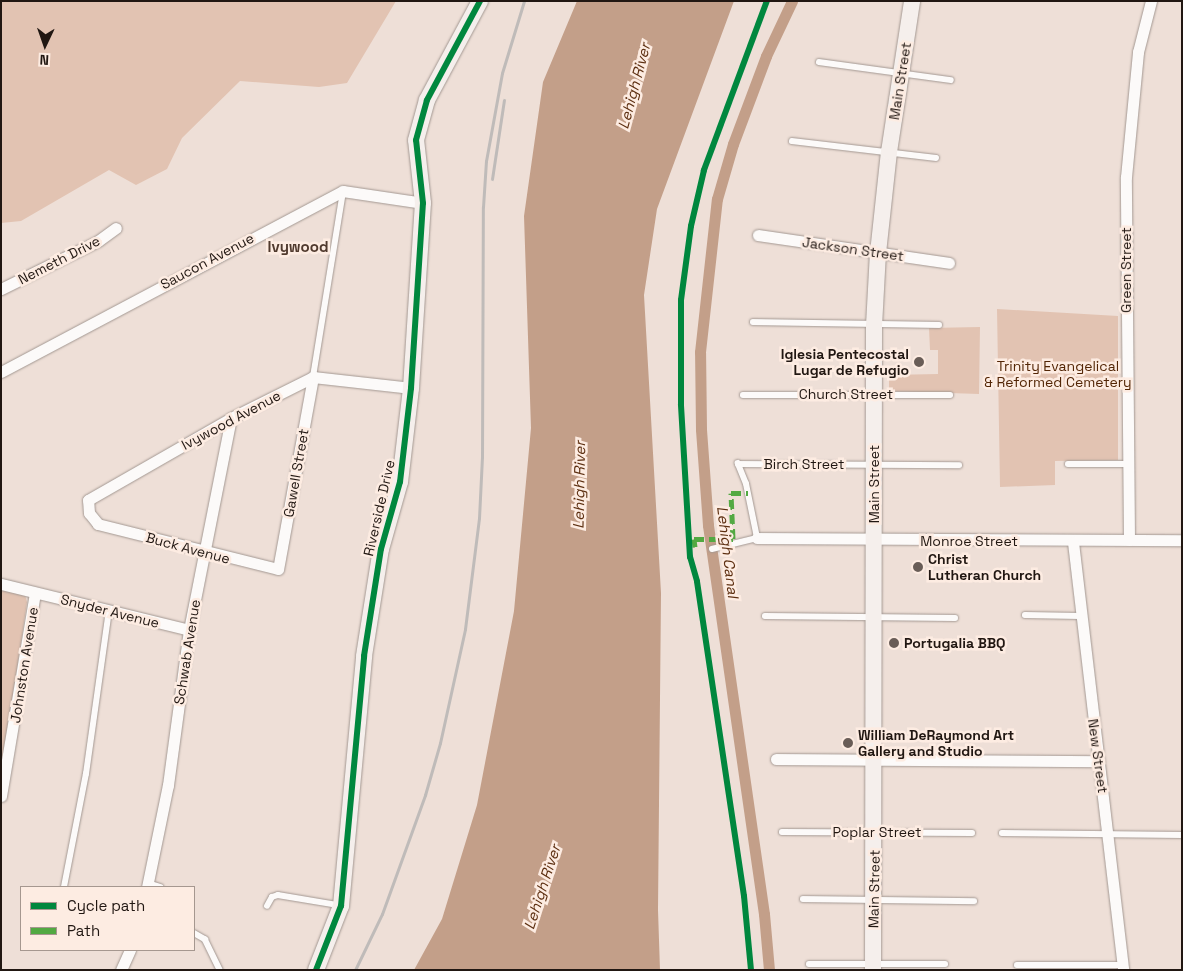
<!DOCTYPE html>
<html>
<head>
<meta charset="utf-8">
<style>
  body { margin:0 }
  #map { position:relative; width:1183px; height:971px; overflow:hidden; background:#eedfd7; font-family:"Space Grotesk",sans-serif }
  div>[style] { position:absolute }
  .green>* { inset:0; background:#e2c3b2 }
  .water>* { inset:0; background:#c39f89 }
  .canal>* { height:11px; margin:-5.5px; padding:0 5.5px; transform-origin:5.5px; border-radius:5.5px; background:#c39f89 }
  .roads { filter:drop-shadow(0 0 1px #a39892) drop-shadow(0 0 1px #a39892) }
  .lane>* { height:5.5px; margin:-2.75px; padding:0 2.75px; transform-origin:2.75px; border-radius:2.75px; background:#fcfaf9 }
  .street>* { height:11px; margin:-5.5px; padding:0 5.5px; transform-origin:5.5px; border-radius:5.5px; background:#fcfaf9 }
  .secondary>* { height:16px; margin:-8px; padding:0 8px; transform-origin:8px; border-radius:8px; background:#f5efec }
  .rail>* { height:3px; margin:-1.5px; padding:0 1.5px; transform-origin:1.5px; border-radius:1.5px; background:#bfbbb9 }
  .quiet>* { height:5px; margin-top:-2.5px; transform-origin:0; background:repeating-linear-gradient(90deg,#52a942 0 10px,transparent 0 15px) }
  .cycleway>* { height:6px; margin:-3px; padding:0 3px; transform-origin:3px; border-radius:3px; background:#00873e }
  .dots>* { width:14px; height:14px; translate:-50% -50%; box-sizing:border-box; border:2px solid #fdece2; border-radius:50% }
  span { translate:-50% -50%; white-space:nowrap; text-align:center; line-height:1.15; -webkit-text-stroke:5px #fdece2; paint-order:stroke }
  .street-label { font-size:14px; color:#211712 }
  .poi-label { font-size:14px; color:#211712; font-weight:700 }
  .right { translate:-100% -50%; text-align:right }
  .left { translate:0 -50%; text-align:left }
  .park-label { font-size:14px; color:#532606 }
  .water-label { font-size:15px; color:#5d2f11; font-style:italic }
  .neighbourhood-label { font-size:15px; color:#503a2e; font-weight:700 }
  .frame { position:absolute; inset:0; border:2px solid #211712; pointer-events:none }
  .legend { position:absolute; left:20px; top:886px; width:175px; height:65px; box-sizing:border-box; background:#fdece2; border:1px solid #a5978f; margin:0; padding:6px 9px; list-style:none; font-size:15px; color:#211712 }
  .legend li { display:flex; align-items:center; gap:10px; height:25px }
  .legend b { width:25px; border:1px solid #a5978f }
  .north { position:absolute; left:20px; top:20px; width:50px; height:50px; -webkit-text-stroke:4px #fdece2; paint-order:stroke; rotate:183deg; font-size:14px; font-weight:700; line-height:20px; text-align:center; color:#211712 }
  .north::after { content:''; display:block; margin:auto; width:18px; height:22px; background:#211712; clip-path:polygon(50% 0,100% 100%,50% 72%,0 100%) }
</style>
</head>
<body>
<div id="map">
  <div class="green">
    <i style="clip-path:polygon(1px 1px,396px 1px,347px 83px,319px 87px,240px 81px,182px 138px,167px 169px,136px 185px,109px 170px,21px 221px,1px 223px)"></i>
    <i style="clip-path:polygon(997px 309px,1118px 316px,1118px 460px,1055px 461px,1055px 485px,1000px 487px)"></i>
    <i style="clip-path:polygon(980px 327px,979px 394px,889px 391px,889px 375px,938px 374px,938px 350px,930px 350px,929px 328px)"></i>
    <i style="clip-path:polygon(1px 589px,25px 595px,27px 602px,1px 776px)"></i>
  </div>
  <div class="water">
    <i style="clip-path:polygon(577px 1px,734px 1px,657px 209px,644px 295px,661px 593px,658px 910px,660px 970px,414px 970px,442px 919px,477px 805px,514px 611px,531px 428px,524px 216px,543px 82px)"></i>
  </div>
  <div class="canal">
    <i style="left:769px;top:970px;width:56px;rotate:-95.1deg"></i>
    <i style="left:764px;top:914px;width:393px;rotate:-98.2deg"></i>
    <i style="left:708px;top:525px;width:96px;rotate:-94.2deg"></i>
    <i style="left:701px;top:429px;width:77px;rotate:-90.7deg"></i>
    <i style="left:700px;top:352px;width:154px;rotate:-83.7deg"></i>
    <i style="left:717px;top:199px;width:57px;rotate:-73.8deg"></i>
    <i style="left:733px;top:144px;width:94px;rotate:-69.4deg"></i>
    <i style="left:766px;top:56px;width:61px;rotate:-64.7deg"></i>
  </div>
  <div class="roads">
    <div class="lane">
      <i style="left:819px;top:62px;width:133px;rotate:7.8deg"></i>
      <i style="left:792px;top:141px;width:145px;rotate:6.7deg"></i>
      <i style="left:753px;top:322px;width:186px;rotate:0.9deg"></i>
      <i style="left:313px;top:377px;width:188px;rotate:-80.8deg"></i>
      <i style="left:743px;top:395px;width:207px"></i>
      <i style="left:1068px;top:464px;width:60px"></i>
      <i style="left:712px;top:549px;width:46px;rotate:-13.7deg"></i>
      <i style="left:757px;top:538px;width:55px;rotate:-101.5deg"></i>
      <i style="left:746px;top:484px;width:22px;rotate:-112deg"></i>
      <i style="left:738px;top:464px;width:221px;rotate:0.3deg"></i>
      <i style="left:1025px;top:615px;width:55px;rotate:1deg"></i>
      <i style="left:765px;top:616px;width:190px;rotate:0.6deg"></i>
      <i style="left:782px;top:832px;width:190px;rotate:0.3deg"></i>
      <i style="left:1002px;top:833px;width:180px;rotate:0.6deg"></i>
      <i style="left:148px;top:883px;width:13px;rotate:18deg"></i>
      <i style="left:64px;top:887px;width:115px;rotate:-79deg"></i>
      <i style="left:86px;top:774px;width:165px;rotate:-82deg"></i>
      <i style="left:803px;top:899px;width:171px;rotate:0.7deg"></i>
      <i style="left:267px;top:906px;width:10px;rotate:-61deg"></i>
      <i style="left:272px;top:897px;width:6px;rotate:-18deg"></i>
      <i style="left:278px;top:895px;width:61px;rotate:9.5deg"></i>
      <i style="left:194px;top:933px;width:13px;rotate:29deg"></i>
      <i style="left:205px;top:939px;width:34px;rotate:64deg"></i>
      <i style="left:809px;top:964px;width:136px"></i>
      <i style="left:1017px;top:965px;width:106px"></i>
    </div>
    <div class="street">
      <i style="left:758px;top:235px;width:193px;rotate:8.3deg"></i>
      <i style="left:1px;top:289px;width:108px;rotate:-26.3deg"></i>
      <i style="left:98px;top:241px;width:22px;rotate:-36deg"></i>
      <i style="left:1px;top:372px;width:387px;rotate:-27.9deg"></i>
      <i style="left:343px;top:191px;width:81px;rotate:8.5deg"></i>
      <i style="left:313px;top:377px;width:195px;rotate:100.3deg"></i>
      <i style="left:278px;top:569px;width:186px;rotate:-166deg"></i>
      <i style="left:98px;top:524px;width:14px;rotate:-129deg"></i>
      <i style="left:89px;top:513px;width:13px;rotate:-94deg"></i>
      <i style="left:88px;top:500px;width:165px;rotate:-29.8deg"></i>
      <i style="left:231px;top:418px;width:92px;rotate:-26.6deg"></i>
      <i style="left:313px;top:377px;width:99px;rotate:6.4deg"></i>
      <i style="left:757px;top:538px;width:425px;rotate:0.3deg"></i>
      <i style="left:1129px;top:540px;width:363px;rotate:-90.5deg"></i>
      <i style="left:1126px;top:177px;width:126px;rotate:-84.5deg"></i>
      <i style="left:1138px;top:52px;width:53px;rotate:-75.7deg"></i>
      <i style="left:1073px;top:542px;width:431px;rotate:83.3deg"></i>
      <i style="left:1px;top:584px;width:194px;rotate:13.7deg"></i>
      <i style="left:776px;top:759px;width:323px;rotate:0.4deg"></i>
      <i style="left:1px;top:796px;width:206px;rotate:-80.5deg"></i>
      <i style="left:147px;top:887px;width:104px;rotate:-78.4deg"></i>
      <i style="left:168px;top:785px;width:156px;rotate:-82.3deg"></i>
      <i style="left:189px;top:630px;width:216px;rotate:-78.8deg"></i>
      <i style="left:121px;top:970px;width:22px;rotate:-66deg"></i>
    </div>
    <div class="secondary">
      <i style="left:316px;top:970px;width:69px;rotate:-68.7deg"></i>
      <i style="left:341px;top:906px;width:251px;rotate:-84.7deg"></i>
      <i style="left:364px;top:656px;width:108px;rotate:-81deg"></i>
      <i style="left:381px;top:549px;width:70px;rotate:-74.2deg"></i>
      <i style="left:400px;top:482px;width:95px;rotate:-83.3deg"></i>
      <i style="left:411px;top:388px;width:185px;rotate:-86.3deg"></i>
      <i style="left:423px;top:203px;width:63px;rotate:-96.3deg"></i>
      <i style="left:416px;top:140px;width:41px;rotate:-74.6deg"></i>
      <i style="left:427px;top:100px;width:112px;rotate:-61.8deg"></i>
      <i style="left:873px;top:970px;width:644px;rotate:-89.91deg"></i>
      <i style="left:874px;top:326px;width:73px;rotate:-86.9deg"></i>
      <i style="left:878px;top:253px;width:102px;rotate:-83.8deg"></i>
      <i style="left:889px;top:152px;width:153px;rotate:-81.3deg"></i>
    </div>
  </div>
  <div class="rail">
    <i style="left:492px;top:179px;width:80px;rotate:-81.4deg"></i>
    <i style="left:355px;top:970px;width:62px;rotate:-64.3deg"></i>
    <i style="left:382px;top:914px;width:127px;rotate:-70.1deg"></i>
    <i style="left:425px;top:795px;width:54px;rotate:-73.9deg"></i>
    <i style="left:440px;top:743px;width:117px;rotate:-77.6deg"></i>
    <i style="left:465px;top:629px;width:112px;rotate:-82.8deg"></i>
    <i style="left:479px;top:518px;width:61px;rotate:-87.2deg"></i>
    <i style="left:482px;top:457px;width:250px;rotate:-89.8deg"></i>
    <i style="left:483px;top:207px;width:46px;rotate:-86.3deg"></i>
    <i style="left:486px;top:161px;width:89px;rotate:-79.7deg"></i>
    <i style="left:502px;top:73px;width:75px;rotate:-73deg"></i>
  </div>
  <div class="quiet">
    <i style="left:695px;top:547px;width:8px;rotate:-97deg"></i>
    <i style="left:694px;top:539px;width:39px"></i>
    <i style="left:733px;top:539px;width:46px;rotate:-92.5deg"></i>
    <i style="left:731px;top:493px;width:17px"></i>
  </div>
  <div class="cycleway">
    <i style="left:316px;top:970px;width:69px;rotate:-68.7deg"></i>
    <i style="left:341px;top:906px;width:251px;rotate:-84.7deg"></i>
    <i style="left:364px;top:656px;width:108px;rotate:-81deg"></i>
    <i style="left:381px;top:549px;width:70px;rotate:-74.2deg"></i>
    <i style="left:400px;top:482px;width:95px;rotate:-83.3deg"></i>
    <i style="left:411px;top:388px;width:185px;rotate:-86.3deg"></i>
    <i style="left:423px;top:203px;width:63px;rotate:-96.3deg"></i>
    <i style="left:416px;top:140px;width:41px;rotate:-74.6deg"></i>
    <i style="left:427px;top:100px;width:112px;rotate:-61.8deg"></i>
    <i style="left:751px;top:970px;width:74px;rotate:-95.4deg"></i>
    <i style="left:744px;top:896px;width:318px;rotate:-98.5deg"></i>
    <i style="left:697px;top:581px;width:25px;rotate:-106deg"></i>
    <i style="left:690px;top:557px;width:153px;rotate:-93.4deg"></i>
    <i style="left:681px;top:404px;width:104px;rotate:-90deg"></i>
    <i style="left:681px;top:300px;width:75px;rotate:-82.3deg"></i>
    <i style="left:691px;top:226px;width:57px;rotate:-76.9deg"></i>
    <i style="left:704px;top:170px;width:180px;rotate:-69.6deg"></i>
  </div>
  <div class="dots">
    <i style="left:919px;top:362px;background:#695d57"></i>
    <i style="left:918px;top:567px;background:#695d57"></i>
    <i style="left:894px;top:643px;background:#695d57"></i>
    <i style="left:848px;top:743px;background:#695d57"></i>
  </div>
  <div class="street-label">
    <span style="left:900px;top:81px;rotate:-81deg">Main Street</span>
    <span style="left:853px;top:249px;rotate:8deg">Jackson Street</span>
    <span style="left:59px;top:260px;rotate:-27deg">Nemeth Drive</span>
    <span style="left:207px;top:261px;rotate:-28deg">Saucon Avenue</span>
    <span style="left:1126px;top:270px;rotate:-90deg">Green Street</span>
    <span style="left:846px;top:394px">Church Street</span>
    <span style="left:231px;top:420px;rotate:-28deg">Ivywood Avenue</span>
    <span style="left:804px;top:464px">Birch Street</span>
    <span style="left:296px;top:473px;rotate:-80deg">Gawell Street</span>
    <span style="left:874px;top:484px;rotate:-90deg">Main Street</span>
    <span style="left:379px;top:508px;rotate:-77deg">Riverside Drive</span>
    <span style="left:969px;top:541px">Monroe Street</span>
    <span style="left:188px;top:548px;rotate:15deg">Buck Avenue</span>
    <span style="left:110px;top:611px;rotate:14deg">Snyder Avenue</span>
    <span style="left:187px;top:652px;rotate:-81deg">Schwab Avenue</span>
    <span style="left:24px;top:665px;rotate:-81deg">Johnston Avenue</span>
    <span style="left:1098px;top:756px;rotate:82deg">New Street</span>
    <span style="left:877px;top:832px">Poplar Street</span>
    <span style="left:874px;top:889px;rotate:-89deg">Main Street</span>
  </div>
  <div class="poi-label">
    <span class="right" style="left:909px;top:362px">Iglesia Pentecostal<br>Lugar de Refugio</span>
    <span class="left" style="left:928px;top:567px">Christ<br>Lutheran Church</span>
    <span class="left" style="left:904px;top:643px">Portugalia BBQ</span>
    <span class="left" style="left:858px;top:743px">William DeRaymond Art<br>Gallery and Studio</span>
  </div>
  <div class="park-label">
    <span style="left:1058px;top:374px">Trinity Evangelical<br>&amp; Reformed Cemetery</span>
  </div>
  <div class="water-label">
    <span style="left:634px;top:86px;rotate:-75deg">Lehigh River</span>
    <span style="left:579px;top:485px;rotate:-89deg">Lehigh River</span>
    <span style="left:728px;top:552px;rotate:83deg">Lehigh Canal</span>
    <span style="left:542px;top:887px;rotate:-72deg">Lehigh River</span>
  </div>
  <div class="neighbourhood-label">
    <span style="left:298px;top:247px">Ivywood</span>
  </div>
  <div class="frame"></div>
  <ul class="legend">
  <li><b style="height:6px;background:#00873e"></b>Cycle path</li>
  <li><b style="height:6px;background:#52a942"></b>Path</li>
  </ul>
  <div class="north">N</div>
</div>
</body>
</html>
